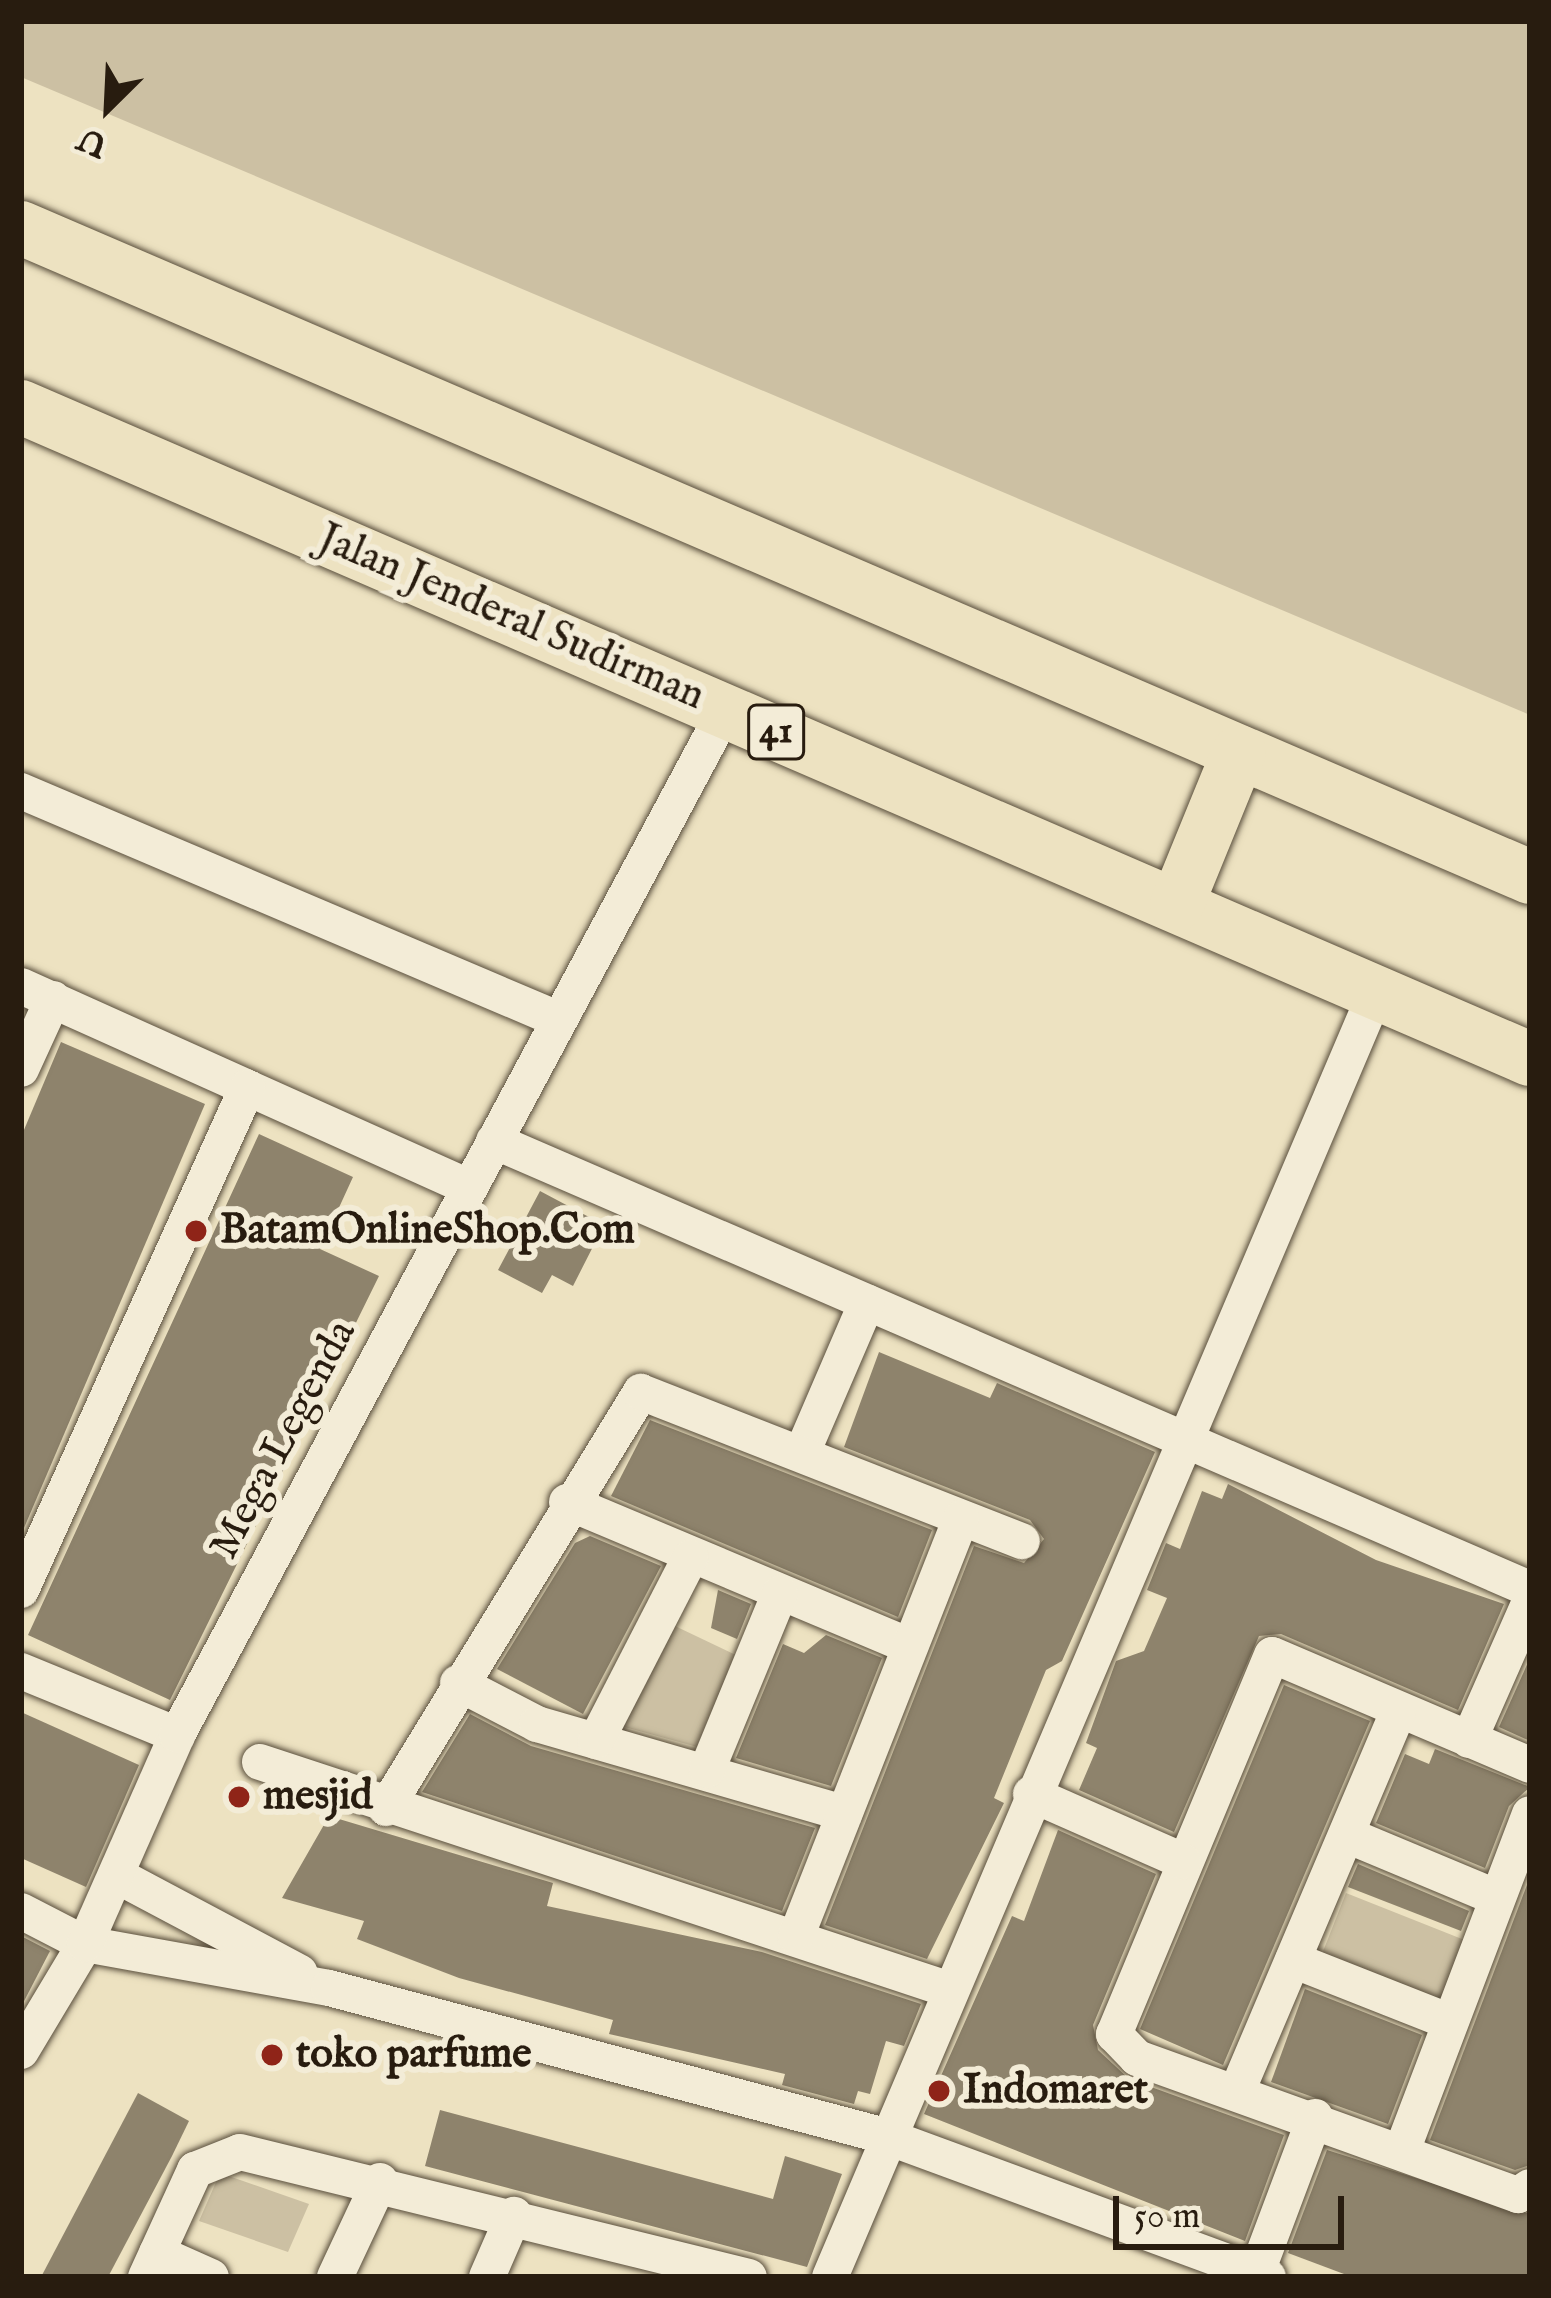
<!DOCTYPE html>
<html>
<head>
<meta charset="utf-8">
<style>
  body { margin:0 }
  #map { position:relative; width:1551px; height:2298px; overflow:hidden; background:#ede2c1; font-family:"IM FELL English",serif }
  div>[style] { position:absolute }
  .green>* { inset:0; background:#ccc0a3 }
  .building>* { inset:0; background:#8e836c }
  .roads { filter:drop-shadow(0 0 3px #594e3c) drop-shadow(0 0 3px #594e3c) }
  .minor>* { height:36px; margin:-18px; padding:0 18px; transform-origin:18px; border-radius:18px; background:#f3ecd7 }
  .highway>* { height:54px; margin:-27px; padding:0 27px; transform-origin:27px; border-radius:27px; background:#ede2c1 }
  .dots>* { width:33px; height:33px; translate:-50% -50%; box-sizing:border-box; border:6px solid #f3ecd7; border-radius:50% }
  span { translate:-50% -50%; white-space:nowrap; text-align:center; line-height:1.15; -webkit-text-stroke:12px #f3ecd7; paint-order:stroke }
  .shield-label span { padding:3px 9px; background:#f3ecd7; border:3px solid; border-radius:9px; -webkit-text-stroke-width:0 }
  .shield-label { font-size:39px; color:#281c0f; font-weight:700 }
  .street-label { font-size:42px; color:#281c0f }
  .poi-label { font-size:42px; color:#281c0f; font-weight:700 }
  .left { translate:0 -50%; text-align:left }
  .frame { position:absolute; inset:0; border:24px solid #281c0f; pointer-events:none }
  .north { position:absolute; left:48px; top:48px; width:120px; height:120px; -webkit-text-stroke:9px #f3ecd7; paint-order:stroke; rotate:204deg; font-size:33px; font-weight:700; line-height:48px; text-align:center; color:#281c0f }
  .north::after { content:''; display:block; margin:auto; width:42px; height:54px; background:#281c0f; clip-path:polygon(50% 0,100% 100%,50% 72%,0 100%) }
  .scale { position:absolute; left:1113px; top:2196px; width:231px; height:54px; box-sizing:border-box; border:6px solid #281c0f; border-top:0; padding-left:15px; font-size:36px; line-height:42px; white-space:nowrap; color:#281c0f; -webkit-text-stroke:9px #f3ecd7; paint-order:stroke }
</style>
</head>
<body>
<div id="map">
  <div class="green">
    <i style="clip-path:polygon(21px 21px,1530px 21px,1530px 715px,21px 77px)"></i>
    <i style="clip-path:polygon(675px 1626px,740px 1657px,701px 1748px,621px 1726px)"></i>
    <i style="clip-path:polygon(1346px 1893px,1467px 1941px,1443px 2002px,1322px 1954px)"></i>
    <i style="clip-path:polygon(220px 2173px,309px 2204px,288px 2252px,199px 2221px)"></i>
  </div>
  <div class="building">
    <i style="clip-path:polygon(61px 1042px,205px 1104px,21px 1535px,21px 1137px)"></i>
    <i style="clip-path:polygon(259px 1134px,353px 1177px,320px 1249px,379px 1276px,170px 1700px,28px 1635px)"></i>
    <i style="clip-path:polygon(540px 1191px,604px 1225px,573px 1286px,552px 1275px,542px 1293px,498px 1270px)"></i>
    <i style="clip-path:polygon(879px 1352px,990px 1398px,997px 1383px,1155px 1452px,1062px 1661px,1046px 1670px,994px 1798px,1004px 1803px,927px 1959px,825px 1925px,974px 1546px,1024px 1563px,1044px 1539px,1030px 1520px,844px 1447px)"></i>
    <i style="clip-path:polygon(650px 1420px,932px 1530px,898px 1617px,611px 1496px)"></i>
    <i style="clip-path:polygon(1228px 1484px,1376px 1560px,1504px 1604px,1458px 1710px,1281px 1634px,1259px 1636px,1174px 1832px,1079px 1790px,1097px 1748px,1086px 1743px,1116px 1661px,1144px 1651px,1167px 1598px,1147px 1590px,1166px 1543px,1180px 1549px,1202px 1491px,1222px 1499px)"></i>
    <i style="clip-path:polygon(590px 1536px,661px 1566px,583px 1714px,497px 1669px,575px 1543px)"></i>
    <i style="clip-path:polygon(718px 1590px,751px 1604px,737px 1639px,711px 1628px)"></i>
    <i style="clip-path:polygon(826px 1635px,882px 1658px,831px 1786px,736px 1758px,783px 1644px,804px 1653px)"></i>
    <i style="clip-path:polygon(1530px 1658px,1530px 1741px,1499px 1727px)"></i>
    <i style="clip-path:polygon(1284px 1685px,1370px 1721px,1223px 2065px,1140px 2029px)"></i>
    <i style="clip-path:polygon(21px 1712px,139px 1765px,86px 1887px,21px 1858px)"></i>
    <i style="clip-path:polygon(470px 1714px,531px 1746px,815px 1828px,782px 1911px,422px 1792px)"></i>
    <i style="clip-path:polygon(1435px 1749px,1530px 1787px,1509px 1806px,1485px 1868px,1376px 1823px,1405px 1754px,1429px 1764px)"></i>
    <i style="clip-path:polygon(329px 1816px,553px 1883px,547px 1906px,762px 1952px,921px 2004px,904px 2046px,886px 2041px,870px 2094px,858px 2091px,854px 2104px,782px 2085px,785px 2074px,609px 2034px,613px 2020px,459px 1978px,357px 1939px,364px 1921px,282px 1898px)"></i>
    <i style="clip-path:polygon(1058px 1830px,1156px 1874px,1093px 2025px,1098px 2050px,1129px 2079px,1284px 2135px,1245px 2241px,924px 2114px,1012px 1916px,1024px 1921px)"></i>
    <i style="clip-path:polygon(1358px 1864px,1469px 1911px,1461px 1931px,1348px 1887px)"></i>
    <i style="clip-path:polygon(1530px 1877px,1530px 2165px,1515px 2170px,1430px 2140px)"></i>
    <i style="clip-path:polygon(21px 1936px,50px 1951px,21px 2007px)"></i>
    <i style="clip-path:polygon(1305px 1989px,1422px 2035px,1388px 2124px,1271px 2082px)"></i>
    <i style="clip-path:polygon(138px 2093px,189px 2121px,172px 2156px,108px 2277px,41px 2277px)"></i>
    <i style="clip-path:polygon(440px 2110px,773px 2199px,785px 2156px,842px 2174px,807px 2267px,425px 2166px)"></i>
    <i style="clip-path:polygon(1327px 2150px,1530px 2214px,1530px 2277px,1352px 2277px,1288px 2253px)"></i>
  </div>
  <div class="roads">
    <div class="minor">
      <i style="left:21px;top:791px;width:580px;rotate:23.03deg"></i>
      <i style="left:21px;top:986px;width:491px;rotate:24.2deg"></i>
      <i style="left:21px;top:1069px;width:77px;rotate:-65.4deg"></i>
      <i style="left:494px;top:1141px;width:1129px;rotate:23.39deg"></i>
      <i style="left:802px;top:1453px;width:164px;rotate:-66.7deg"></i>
      <i style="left:567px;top:1502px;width:372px;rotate:22.8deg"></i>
      <i style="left:21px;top:1590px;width:551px;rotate:-65.76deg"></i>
      <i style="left:21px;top:1671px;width:169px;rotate:22.3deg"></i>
      <i style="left:458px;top:1683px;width:89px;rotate:27.4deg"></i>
      <i style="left:537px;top:1724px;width:320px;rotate:16.2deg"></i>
      <i style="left:1469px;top:1740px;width:151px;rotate:-66.2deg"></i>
      <i style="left:596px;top:1741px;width:206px;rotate:-62.8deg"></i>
      <i style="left:260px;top:1762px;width:724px;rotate:18.28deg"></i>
      <i style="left:1530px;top:1765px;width:280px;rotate:-156.9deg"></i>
      <i style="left:1272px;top:1655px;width:411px;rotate:112.6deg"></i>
      <i style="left:1114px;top:2034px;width:33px;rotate:46deg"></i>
      <i style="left:1137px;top:2058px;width:405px;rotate:19.8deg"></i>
      <i style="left:1518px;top:2195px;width:14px;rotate:-34deg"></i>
      <i style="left:707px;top:1770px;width:191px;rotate:-67.6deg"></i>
      <i style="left:1031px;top:1794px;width:166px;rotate:23.8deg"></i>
      <i style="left:386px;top:1808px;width:488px;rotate:-58.5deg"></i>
      <i style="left:641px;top:1392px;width:409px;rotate:21.4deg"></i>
      <i style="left:1347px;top:1835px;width:160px;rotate:22.7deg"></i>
      <i style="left:116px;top:1875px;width:208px;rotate:28deg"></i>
      <i style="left:21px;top:1911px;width:72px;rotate:27.3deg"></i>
      <i style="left:85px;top:1944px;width:248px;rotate:10.2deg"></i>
      <i style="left:329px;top:1988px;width:575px;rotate:14.91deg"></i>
      <i style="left:885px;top:2136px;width:408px;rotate:20.2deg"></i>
      <i style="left:796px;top:1937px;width:450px;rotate:-68.5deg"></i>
      <i style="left:1293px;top:1960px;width:169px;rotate:21.5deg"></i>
      <i style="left:21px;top:2051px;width:125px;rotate:-59.1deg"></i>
      <i style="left:85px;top:1944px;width:228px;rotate:-66.2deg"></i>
      <i style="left:177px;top:1735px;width:1161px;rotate:-61.85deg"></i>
      <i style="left:1238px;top:2089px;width:410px;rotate:-67deg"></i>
      <i style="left:1403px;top:2148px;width:357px;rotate:-69.2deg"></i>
      <i style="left:157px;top:2253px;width:59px;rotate:24deg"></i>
      <i style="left:146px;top:2277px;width:118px;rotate:-65.4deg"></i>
      <i style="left:195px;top:2170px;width:48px;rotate:-21.8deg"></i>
      <i style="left:240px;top:2152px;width:524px;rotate:13.8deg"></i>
      <i style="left:335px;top:2277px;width:106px;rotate:-64.9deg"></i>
      <i style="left:487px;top:2277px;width:68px;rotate:-66.5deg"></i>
      <i style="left:830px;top:2277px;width:1396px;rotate:-66.98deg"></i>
      <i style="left:1255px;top:2277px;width:171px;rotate:-69.4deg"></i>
    </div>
    <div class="highway">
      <i style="left:21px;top:228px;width:1643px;rotate:23.27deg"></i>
      <i style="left:21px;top:407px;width:1644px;rotate:23.37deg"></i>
      <i style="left:1177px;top:904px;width:164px;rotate:-67.8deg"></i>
    </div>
  </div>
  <div class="dots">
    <i style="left:196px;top:1231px;background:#8f2418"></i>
    <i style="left:239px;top:1797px;background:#8f2418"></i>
    <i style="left:272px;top:2055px;background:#8f2418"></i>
    <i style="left:939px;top:2091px;background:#8f2418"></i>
  </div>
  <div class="shield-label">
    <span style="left:776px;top:732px">41</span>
  </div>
  <div class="street-label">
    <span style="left:511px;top:618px;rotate:23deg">Jalan Jenderal Sudirman</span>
    <span style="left:284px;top:1440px;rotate:-62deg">Mega Legenda</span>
  </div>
  <div class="poi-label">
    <span class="left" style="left:220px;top:1231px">BatamOnlineShop.Com</span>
    <span class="left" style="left:263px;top:1797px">mesjid</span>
    <span class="left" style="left:296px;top:2055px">toko parfume</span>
    <span class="left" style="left:963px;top:2091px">Indomaret</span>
  </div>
  <div class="frame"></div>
  <div class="north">U</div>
  <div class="scale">50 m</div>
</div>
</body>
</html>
